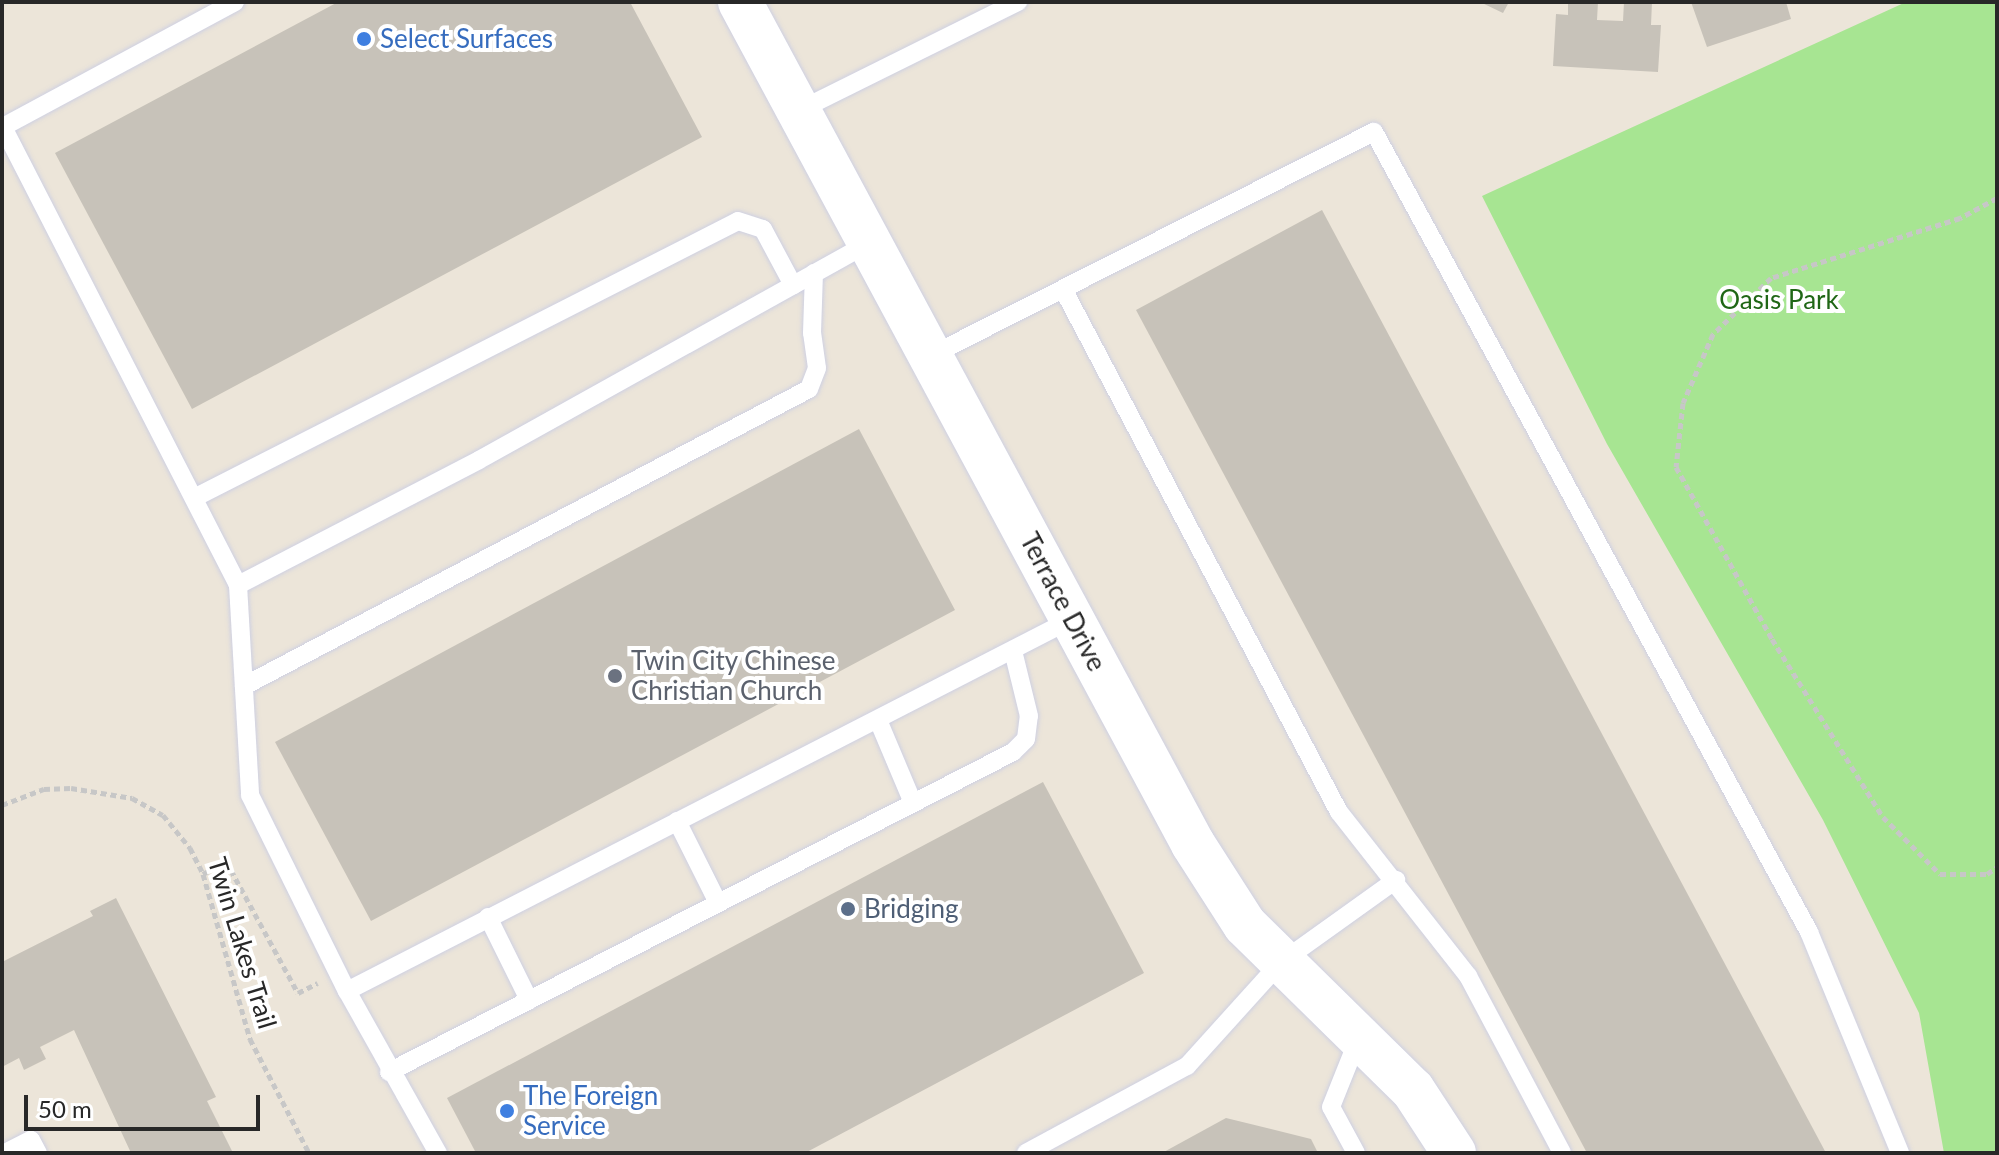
<!DOCTYPE html>
<html>
<head>
<meta charset="utf-8">
<style>
  body { margin:0 }
  #map { position:relative; width:1999px; height:1155px; overflow:hidden; background:#ece5d9; font-family:Lato,sans-serif }
  div>[style] { position:absolute }
  .green>* { inset:0; background:#a7e592 }
  .building>* { inset:0; background:#c7c2b9 }
  .path>* { height:5px; margin-top:-2.5px; transform-origin:0; background:repeating-linear-gradient(90deg,#c7c7c7 0 6px,transparent 0 10px) }
  .roads { filter:drop-shadow(0 0 2px #ced0e2) drop-shadow(0 0 2px #ced0e2) }
  .service>* { height:18px; margin:-9px; padding:0 9px; transform-origin:9px; border-radius:9px; background:#fff }
  .tertiary>* { height:44px; margin:-22px; padding:0 22px; transform-origin:22px; border-radius:22px; background:#fff }
  .dots>* { width:22px; height:22px; translate:-50% -50%; box-sizing:border-box; border:4px solid #fff; border-radius:50% }
  span { translate:-50% -50%; white-space:nowrap; text-align:center; line-height:1.15; -webkit-text-stroke:8px #fff; paint-order:stroke }
  .shop-label { font-size:26px; color:#366cbe }
  .left { translate:0 -50%; text-align:left }
  .park-label { font-size:26px; color:#206716 }
  .street-label { font-size:26px; color:#282828 }
  .worship-label { font-size:26px; color:#5b616d }
  .service-label { font-size:26px; color:#4e5e75 }
  .frame { position:absolute; inset:0; border:4px solid #282828; pointer-events:none }
  .scale { position:absolute; left:24px; top:1095px; width:236px; height:36px; box-sizing:border-box; border:4px solid #282828; border-top:0; padding-left:10px; font-size:24px; line-height:28px; white-space:nowrap; color:#282828; -webkit-text-stroke:6px #fff; paint-order:stroke }
</style>
</head>
<body>
<div id="map">
  <div class="green">
    <i style="clip-path:polygon(1906px 2px,1997px 2px,1997px 1153px,1944px 1153px,1919px 1013px,1823px 820px,1607px 444px,1482px 196px)"></i>
  </div>
  <div class="building">
    <i style="clip-path:polygon(338px 2px,630px 2px,702px 137px,192px 409px,55px 153px)"></i>
    <i style="clip-path:polygon(1480px 2px,1509px 2px,1503px 13px)"></i>
    <i style="clip-path:polygon(1568px 2px,1598px 2px,1597px 20px,1623px 21px,1624px 2px,1652px 2px,1651px 25px,1661px 25px,1658px 72px,1553px 66px,1556px 14px,1568px 15px)"></i>
    <i style="clip-path:polygon(1691px 2px,1786px 2px,1791px 19px,1707px 47px)"></i>
    <i style="clip-path:polygon(1322px 210px,1826px 1153px,1587px 1153px,1136px 310px)"></i>
    <i style="clip-path:polygon(859px 429px,955px 610px,371px 921px,275px 742px)"></i>
    <i style="clip-path:polygon(1043px 782px,1144px 973px,805px 1153px,476px 1153px,447px 1098px)"></i>
    <i style="clip-path:polygon(116px 898px,216px 1097px,207px 1101px,233px 1153px,131px 1153px,74px 1030px,40px 1047px,46px 1059px,24px 1070px,19px 1058px,2px 1067px,2px 962px,93px 916px,90px 911px)"></i>
    <i style="clip-path:polygon(1226px 1118px,1311px 1139px,1318px 1153px,1162px 1153px)"></i>
  </div>
  <div class="path">
    <i style="left:1997px;top:198px;width:42px;rotate:151.6deg"></i>
    <i style="left:1960px;top:218px;width:198px;rotate:162.4deg"></i>
    <i style="left:1771px;top:278px;width:81px;rotate:136deg"></i>
    <i style="left:1713px;top:334px;width:75px;rotate:113.5deg"></i>
    <i style="left:1683px;top:403px;width:64px;rotate:96.2deg"></i>
    <i style="left:1676px;top:467px;width:197px;rotate:60.8deg"></i>
    <i style="left:1772px;top:639px;width:210px;rotate:58.1deg"></i>
    <i style="left:1883px;top:817px;width:81px;rotate:45deg"></i>
    <i style="left:1940px;top:874px;width:47px"></i>
    <i style="left:1987px;top:874px;width:12px;rotate:-35deg"></i>
    <i style="left:2px;top:805px;width:45px;rotate:-20.9deg"></i>
    <i style="left:44px;top:789px;width:27px;rotate:-2deg"></i>
    <i style="left:71px;top:788px;width:62px;rotate:9.3deg"></i>
    <i style="left:132px;top:798px;width:35px;rotate:29deg"></i>
    <i style="left:163px;top:815px;width:43px;rotate:50.7deg"></i>
    <i style="left:190px;top:848px;width:29px;rotate:63deg"></i>
    <i style="left:203px;top:874px;width:172px;rotate:74.1deg"></i>
    <i style="left:250px;top:1039px;width:128px;rotate:62.6deg"></i>
    <i style="left:203px;top:874px;width:26px;rotate:-29deg"></i>
    <i style="left:226px;top:861px;width:150px;rotate:61.4deg"></i>
    <i style="left:298px;top:993px;width:22px;rotate:-27deg"></i>
  </div>
  <div class="roads">
    <div class="service">
      <i style="left:235px;top:2px;width:264px;rotate:151.7deg"></i>
      <i style="left:3px;top:127px;width:515px;rotate:62.84deg"></i>
      <i style="left:238px;top:585px;width:271px;rotate:-27.4deg"></i>
      <i style="left:479px;top:460px;width:446px;rotate:-29.1deg"></i>
      <i style="left:798px;top:111px;width:246px;rotate:-26.4deg"></i>
      <i style="left:1063px;top:289px;width:591px;rotate:62.18deg"></i>
      <i style="left:1339px;top:812px;width:209px;rotate:51.8deg"></i>
      <i style="left:1468px;top:976px;width:200px;rotate:62deg"></i>
      <i style="left:930px;top:356px;width:497px;rotate:-26.8deg"></i>
      <i style="left:1374px;top:132px;width:911px;rotate:61.46deg"></i>
      <i style="left:1809px;top:932px;width:239px;rotate:67.6deg"></i>
      <i style="left:194px;top:498px;width:610px;rotate:-26.98deg"></i>
      <i style="left:738px;top:221px;width:26px;rotate:18deg"></i>
      <i style="left:763px;top:229px;width:64px;rotate:61.8deg"></i>
      <i style="left:238px;top:585px;width:210px;rotate:86.7deg"></i>
      <i style="left:250px;top:795px;width:219px;rotate:63.7deg"></i>
      <i style="left:347px;top:991px;width:815px;rotate:-27.16deg"></i>
      <i style="left:244px;top:686px;width:638px;rotate:-27.73deg"></i>
      <i style="left:809px;top:389px;width:22px;rotate:-69deg"></i>
      <i style="left:817px;top:368px;width:35px;rotate:-98deg"></i>
      <i style="left:812px;top:333px;width:60px;rotate:-88.1deg"></i>
      <i style="left:878px;top:720px;width:90px;rotate:67.1deg"></i>
      <i style="left:677px;top:821px;width:92px;rotate:63.4deg"></i>
      <i style="left:488px;top:917px;width:93px;rotate:63.7deg"></i>
      <i style="left:347px;top:991px;width:186px;rotate:60.7deg"></i>
      <i style="left:389px;top:1072px;width:701px;rotate:-27.15deg"></i>
      <i style="left:1013px;top:752px;width:18px;rotate:-45deg"></i>
      <i style="left:1026px;top:739px;width:23px;rotate:-83deg"></i>
      <i style="left:1029px;top:716px;width:67px;rotate:-103.8deg"></i>
      <i style="left:5px;top:1153px;width:29px;rotate:-27deg"></i>
      <i style="left:31px;top:1140px;width:15px;rotate:62deg"></i>
      <i style="left:1026px;top:1153px;width:183px;rotate:-28.4deg"></i>
      <i style="left:1187px;top:1066px;width:139px;rotate:-47.9deg"></i>
      <i style="left:1280px;top:963px;width:143px;rotate:-35.6deg"></i>
      <i style="left:1356px;top:1153px;width:52px;rotate:-118.5deg"></i>
      <i style="left:1331px;top:1107px;width:75px;rotate:-68.2deg"></i>
    </div>
    <div class="tertiary">
      <i style="left:740px;top:2px;width:956px;rotate:61.72deg"></i>
      <i style="left:1193px;top:844px;width:96px;rotate:57.3deg"></i>
      <i style="left:1245px;top:925px;width:235px;rotate:44.5deg"></i>
      <i style="left:1413px;top:1090px;width:75px;rotate:56.9deg"></i>
    </div>
  </div>
  <div class="dots">
    <i style="left:364px;top:39px;background:#3f7fe0"></i>
    <i style="left:615px;top:676px;background:#6b7280"></i>
    <i style="left:848px;top:909px;background:#5c6f8a"></i>
    <i style="left:507px;top:1111px;background:#3f7fe0"></i>
  </div>
  <div class="shop-label">
    <span class="left" style="left:380px;top:39px">Select Surfaces</span>
    <span class="left" style="left:523px;top:1111px">The Foreign<br>Service</span>
  </div>
  <div class="park-label">
    <span style="left:1779px;top:300px">Oasis Park</span>
  </div>
  <div class="street-label">
    <span style="left:1063px;top:602px;rotate:62deg">Terrace Drive</span>
    <span style="left:242px;top:943px;rotate:73deg">Twin Lakes Trail</span>
  </div>
  <div class="worship-label">
    <span class="left" style="left:631px;top:676px">Twin City Chinese<br>Christian Church</span>
  </div>
  <div class="service-label">
    <span class="left" style="left:864px;top:909px">Bridging</span>
  </div>
  <div class="frame"></div>
  <div class="scale">50 m</div>
</div>
</body>
</html>
